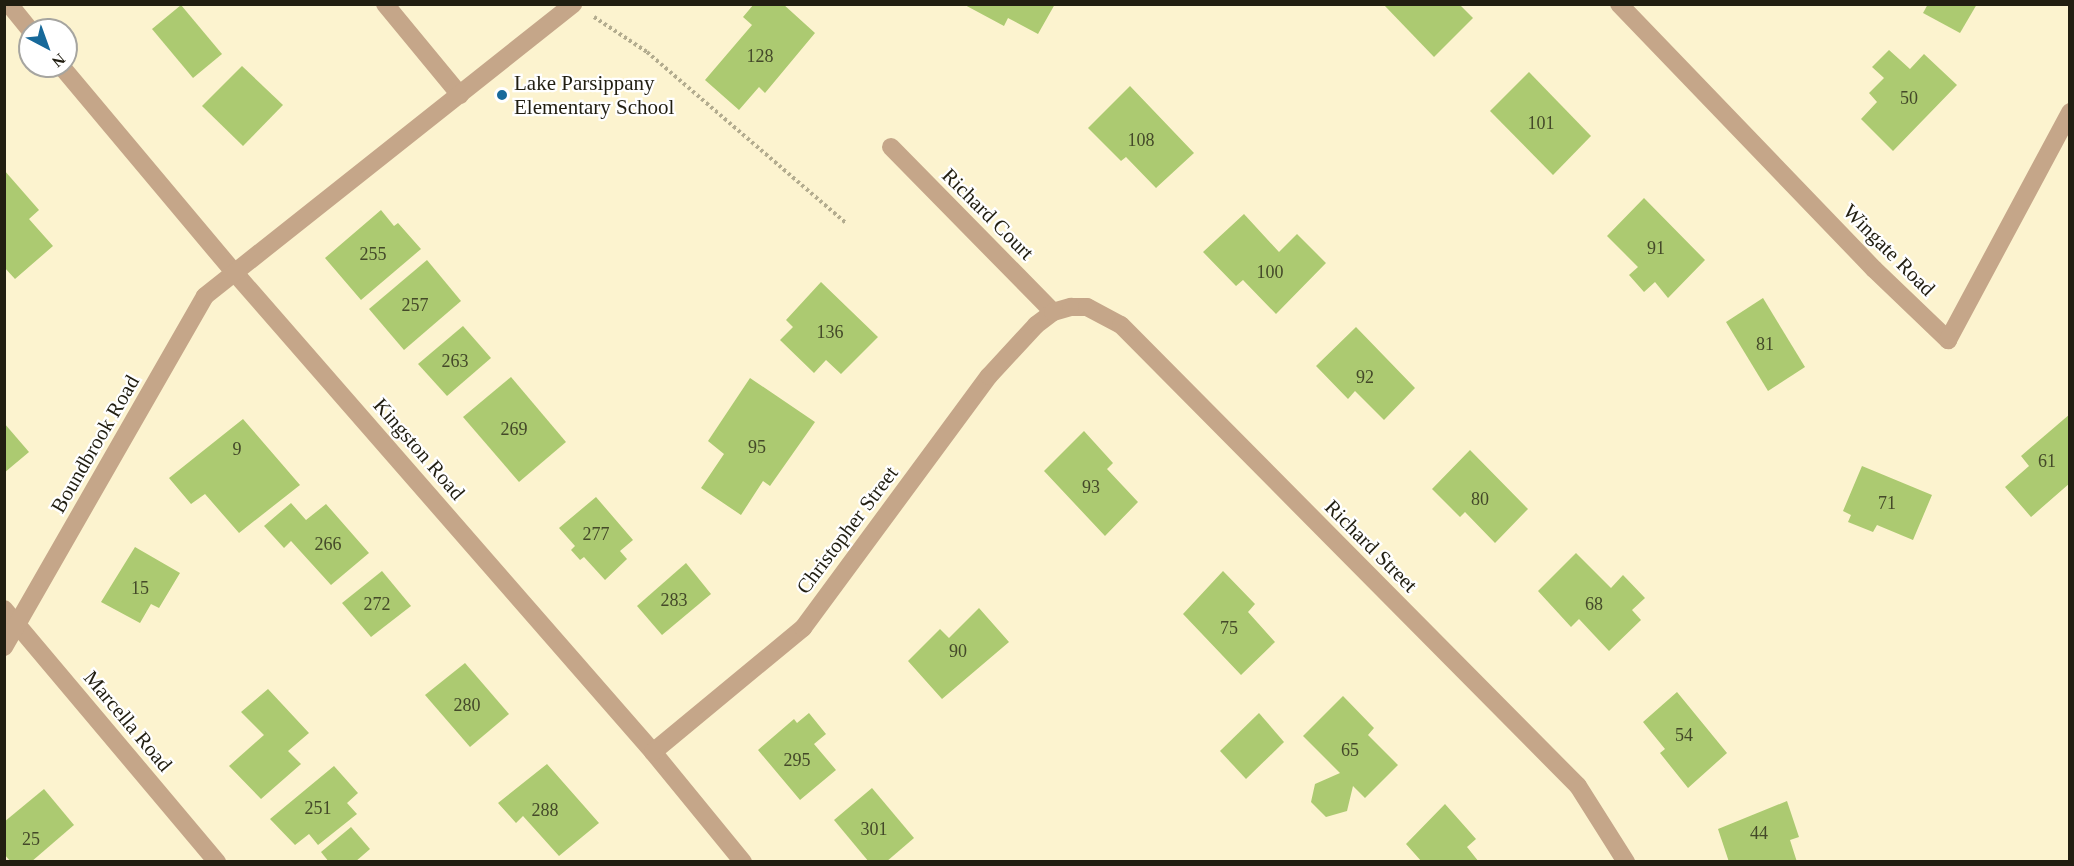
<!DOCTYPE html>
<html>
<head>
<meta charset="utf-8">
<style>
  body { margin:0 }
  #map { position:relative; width:2074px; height:866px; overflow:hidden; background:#fcf3cf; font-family:Georgia,serif }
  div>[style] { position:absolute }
  .building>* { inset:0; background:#acca71 }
  .path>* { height:4px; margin-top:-2px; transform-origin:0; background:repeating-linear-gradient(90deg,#b3ac8f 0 3px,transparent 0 6px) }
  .minor>* { height:18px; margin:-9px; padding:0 9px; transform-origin:9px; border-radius:9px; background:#c5a689 }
  .dots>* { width:16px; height:16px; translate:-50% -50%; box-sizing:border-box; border:3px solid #fff; border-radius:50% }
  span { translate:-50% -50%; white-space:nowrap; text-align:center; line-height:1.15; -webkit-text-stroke:4.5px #fff; paint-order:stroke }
  .number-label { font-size:18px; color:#444929 }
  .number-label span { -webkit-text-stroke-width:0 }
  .poi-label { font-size:21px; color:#211e11 }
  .left { translate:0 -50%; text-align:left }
  .street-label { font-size:21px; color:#211e11 }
  .frame { position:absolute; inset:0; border:6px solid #211e11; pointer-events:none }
  .north { position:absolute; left:18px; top:18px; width:60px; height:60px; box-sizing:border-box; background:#fff; border:2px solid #a6a5a0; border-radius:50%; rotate:139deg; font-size:16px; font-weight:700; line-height:24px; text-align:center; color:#211e11 }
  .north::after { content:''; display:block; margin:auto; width:21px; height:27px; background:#17699a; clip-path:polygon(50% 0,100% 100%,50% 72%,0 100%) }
</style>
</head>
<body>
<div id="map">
  <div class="building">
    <i style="clip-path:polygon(754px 4px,783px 4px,815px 33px,765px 93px,759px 87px,739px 110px,705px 80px,752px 25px,743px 17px)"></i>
    <i style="clip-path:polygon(963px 4px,1055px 4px,1038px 34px,1008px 18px,1004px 26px)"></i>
    <i style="clip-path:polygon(1928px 4px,1977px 4px,1960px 33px,1923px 13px)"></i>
    <i style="clip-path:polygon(181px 5px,222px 54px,193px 78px,152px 29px)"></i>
    <i style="clip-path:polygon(1384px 5px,1460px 5px,1473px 18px,1434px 57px)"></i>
    <i style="clip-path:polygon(1889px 50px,1910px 69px,1924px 54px,1957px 85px,1893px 151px,1861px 119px,1877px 102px,1869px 93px,1884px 78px,1872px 67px)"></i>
    <i style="clip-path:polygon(242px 66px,283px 105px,243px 146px,202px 106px)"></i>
    <i style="clip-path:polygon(1529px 72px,1591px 136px,1553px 175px,1490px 111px)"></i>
    <i style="clip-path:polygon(1130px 86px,1194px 153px,1156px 188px,1126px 157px,1121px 161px,1088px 128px)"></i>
    <i style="clip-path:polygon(4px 170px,39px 210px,29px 219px,53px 246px,15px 279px,4px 267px)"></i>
    <i style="clip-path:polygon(1644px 198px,1705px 260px,1668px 298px,1655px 282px,1644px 292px,1629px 275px,1638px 267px,1607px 236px)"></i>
    <i style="clip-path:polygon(381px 210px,394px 226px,398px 223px,421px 249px,361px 300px,325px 258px)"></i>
    <i style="clip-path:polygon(1244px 214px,1279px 252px,1297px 234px,1326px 263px,1276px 314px,1243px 280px,1236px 286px,1203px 252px)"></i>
    <i style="clip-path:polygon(427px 260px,461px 301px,404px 350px,369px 309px)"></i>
    <i style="clip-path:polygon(821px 282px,878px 337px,841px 374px,826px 360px,814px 373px,780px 340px,793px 327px,786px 320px)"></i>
    <i style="clip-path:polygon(1763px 298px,1805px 367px,1768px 391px,1726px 322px)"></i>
    <i style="clip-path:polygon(463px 326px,491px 358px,447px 396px,418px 364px)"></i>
    <i style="clip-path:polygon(1356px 327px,1415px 388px,1384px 420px,1355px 391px,1348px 399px,1316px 366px)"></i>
    <i style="clip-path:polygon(511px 377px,566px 442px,519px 482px,463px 417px)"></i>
    <i style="clip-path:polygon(750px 378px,815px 422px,770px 486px,763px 481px,741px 515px,701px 488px,724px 454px,708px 441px)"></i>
    <i style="clip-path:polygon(2070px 414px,2070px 483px,2031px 517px,2005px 487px,2029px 466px,2021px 456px)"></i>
    <i style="clip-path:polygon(243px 419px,300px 485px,239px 533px,205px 494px,191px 504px,169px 478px)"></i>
    <i style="clip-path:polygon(4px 423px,29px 452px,4px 473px)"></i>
    <i style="clip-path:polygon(1084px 431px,1113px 463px,1107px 469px,1138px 502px,1105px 536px,1044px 471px)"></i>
    <i style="clip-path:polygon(1470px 450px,1528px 509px,1495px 543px,1465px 512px,1460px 517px,1432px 489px)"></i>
    <i style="clip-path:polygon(1862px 466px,1932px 495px,1913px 540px,1877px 525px,1873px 532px,1848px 522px,1851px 515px,1843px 511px)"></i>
    <i style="clip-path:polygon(596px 497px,633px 540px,620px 551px,627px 559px,605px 580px,584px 557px,580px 560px,571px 550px,575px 546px,559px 528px)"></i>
    <i style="clip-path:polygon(291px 503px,306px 520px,326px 504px,369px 553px,331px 585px,291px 541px,284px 548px,264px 526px)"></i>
    <i style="clip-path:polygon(135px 547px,180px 573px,159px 608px,151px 604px,140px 623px,101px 602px)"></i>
    <i style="clip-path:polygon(1576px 553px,1611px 588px,1623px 575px,1645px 598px,1632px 610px,1641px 620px,1609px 651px,1579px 619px,1571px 627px,1538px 591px)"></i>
    <i style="clip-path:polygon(686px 563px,711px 594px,662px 635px,637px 606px)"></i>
    <i style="clip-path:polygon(382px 571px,411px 606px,371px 637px,342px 603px)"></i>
    <i style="clip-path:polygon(1223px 571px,1255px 604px,1248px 612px,1275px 642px,1241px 675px,1183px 614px)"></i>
    <i style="clip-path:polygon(979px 608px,1009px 642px,942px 699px,908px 661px,940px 629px,949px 638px)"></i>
    <i style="clip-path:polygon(465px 663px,509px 714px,470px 747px,425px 695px)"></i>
    <i style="clip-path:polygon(268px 689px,309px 733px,288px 751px,301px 764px,261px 799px,229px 766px,264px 735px,241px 712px)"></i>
    <i style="clip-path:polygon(1677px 692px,1727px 753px,1688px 788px,1660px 753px,1665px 749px,1643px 722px)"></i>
    <i style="clip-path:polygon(1343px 696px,1374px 728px,1368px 735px,1398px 765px,1365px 798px,1353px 786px,1347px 811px,1326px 817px,1311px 802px,1315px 784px,1340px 773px,1303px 736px)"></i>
    <i style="clip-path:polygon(809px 713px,826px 734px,814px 744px,836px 770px,800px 800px,758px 750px,794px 719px,797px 723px)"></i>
    <i style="clip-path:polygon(1259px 713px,1284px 742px,1246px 779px,1220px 751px)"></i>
    <i style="clip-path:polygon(547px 764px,599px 823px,559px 856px,523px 816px,516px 823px,498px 803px)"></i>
    <i style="clip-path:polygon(334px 766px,358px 793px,347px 803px,357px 814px,318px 845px,309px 834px,295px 845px,270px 819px)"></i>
    <i style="clip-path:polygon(872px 788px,914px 838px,886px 862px,869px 862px,834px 820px)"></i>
    <i style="clip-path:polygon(44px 789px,74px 825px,31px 862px,11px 862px,4px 854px,4px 822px)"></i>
    <i style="clip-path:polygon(1787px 801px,1799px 837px,1790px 840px,1797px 862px,1729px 862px,1718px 829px)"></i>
    <i style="clip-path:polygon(1445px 804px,1476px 839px,1467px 847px,1479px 862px,1422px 862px,1406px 844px)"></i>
    <i style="clip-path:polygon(351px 827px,370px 849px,355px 862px,329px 862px,321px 852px)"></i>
  </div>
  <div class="path">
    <i style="left:594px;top:17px;width:64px;rotate:33.4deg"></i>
    <i style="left:647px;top:52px;width:262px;rotate:40.7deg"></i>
  </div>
  <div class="minor">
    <i style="left:9px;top:4px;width:33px;rotate:51deg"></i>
    <i style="left:385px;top:4px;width:118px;rotate:50.5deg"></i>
    <i style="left:1619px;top:4px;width:368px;rotate:46.1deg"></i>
    <i style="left:1874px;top:269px;width:103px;rotate:43.8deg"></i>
    <i style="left:1948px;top:340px;width:259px;rotate:-61.8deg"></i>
    <i style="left:61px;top:66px;width:270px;rotate:50deg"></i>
    <i style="left:235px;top:273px;width:636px;rotate:48.89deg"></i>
    <i style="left:653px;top:752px;width:142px;rotate:50.7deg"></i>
    <i style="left:891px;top:147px;width:231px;rotate:45.5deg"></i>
    <i style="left:4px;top:609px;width:331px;rotate:49.9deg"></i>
    <i style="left:4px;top:647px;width:404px;rotate:-60.2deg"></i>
    <i style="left:205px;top:296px;width:470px;rotate:-38.4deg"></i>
    <i style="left:653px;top:752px;width:195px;rotate:-39.6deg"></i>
    <i style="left:803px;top:628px;width:313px;rotate:-53.6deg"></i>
    <i style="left:989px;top:376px;width:69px;rotate:-47.3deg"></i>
    <i style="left:1036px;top:325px;width:21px;rotate:-37deg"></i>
    <i style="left:1053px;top:312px;width:19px;rotate:-16deg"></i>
    <i style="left:1071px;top:307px;width:16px"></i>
    <i style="left:1087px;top:307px;width:38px;rotate:28deg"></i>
    <i style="left:1121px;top:325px;width:649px;rotate:45.25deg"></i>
    <i style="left:1578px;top:786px;width:90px;rotate:57.7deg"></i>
  </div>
  <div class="dots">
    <i style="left:502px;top:95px;background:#17699a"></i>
  </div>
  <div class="number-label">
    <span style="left:760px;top:56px">128</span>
    <span style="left:1909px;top:98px">50</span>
    <span style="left:1541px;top:123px">101</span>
    <span style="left:1141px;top:140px">108</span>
    <span style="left:1656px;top:248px">91</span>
    <span style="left:373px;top:254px">255</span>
    <span style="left:1270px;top:272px">100</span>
    <span style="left:415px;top:305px">257</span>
    <span style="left:830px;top:332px">136</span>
    <span style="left:1765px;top:344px">81</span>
    <span style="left:455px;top:361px">263</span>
    <span style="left:1365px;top:377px">92</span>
    <span style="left:514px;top:429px">269</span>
    <span style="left:757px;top:447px">95</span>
    <span style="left:237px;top:449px">9</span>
    <span style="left:2047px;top:461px">61</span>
    <span style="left:1091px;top:487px">93</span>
    <span style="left:1480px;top:499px">80</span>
    <span style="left:1887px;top:503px">71</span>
    <span style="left:596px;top:534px">277</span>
    <span style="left:328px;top:544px">266</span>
    <span style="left:140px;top:588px">15</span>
    <span style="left:674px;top:600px">283</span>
    <span style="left:377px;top:604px">272</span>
    <span style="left:1594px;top:604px">68</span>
    <span style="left:1229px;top:628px">75</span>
    <span style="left:958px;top:651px">90</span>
    <span style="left:467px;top:705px">280</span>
    <span style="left:1684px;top:735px">54</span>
    <span style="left:1350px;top:750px">65</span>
    <span style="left:797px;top:760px">295</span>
    <span style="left:318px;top:808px">251</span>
    <span style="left:545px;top:810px">288</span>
    <span style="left:874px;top:829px">301</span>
    <span style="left:1759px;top:833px">44</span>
    <span style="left:31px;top:839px">25</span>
  </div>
  <div class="poi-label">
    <span class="left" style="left:514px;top:95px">Lake Parsippany<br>Elementary School</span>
  </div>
  <div class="street-label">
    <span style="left:988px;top:214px;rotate:45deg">Richard Court</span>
    <span style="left:1889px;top:250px;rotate:45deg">Wingate Road</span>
    <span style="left:95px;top:444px;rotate:-60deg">Boundbrook Road</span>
    <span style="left:419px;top:449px;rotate:49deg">Kingston Road</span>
    <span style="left:847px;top:530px;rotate:-53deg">Christopher Street</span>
    <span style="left:1371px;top:546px;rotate:45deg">Richard Street</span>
    <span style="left:128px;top:721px;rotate:50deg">Marcella Road</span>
  </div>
  <div class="frame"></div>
  <div class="north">N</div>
</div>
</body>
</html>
